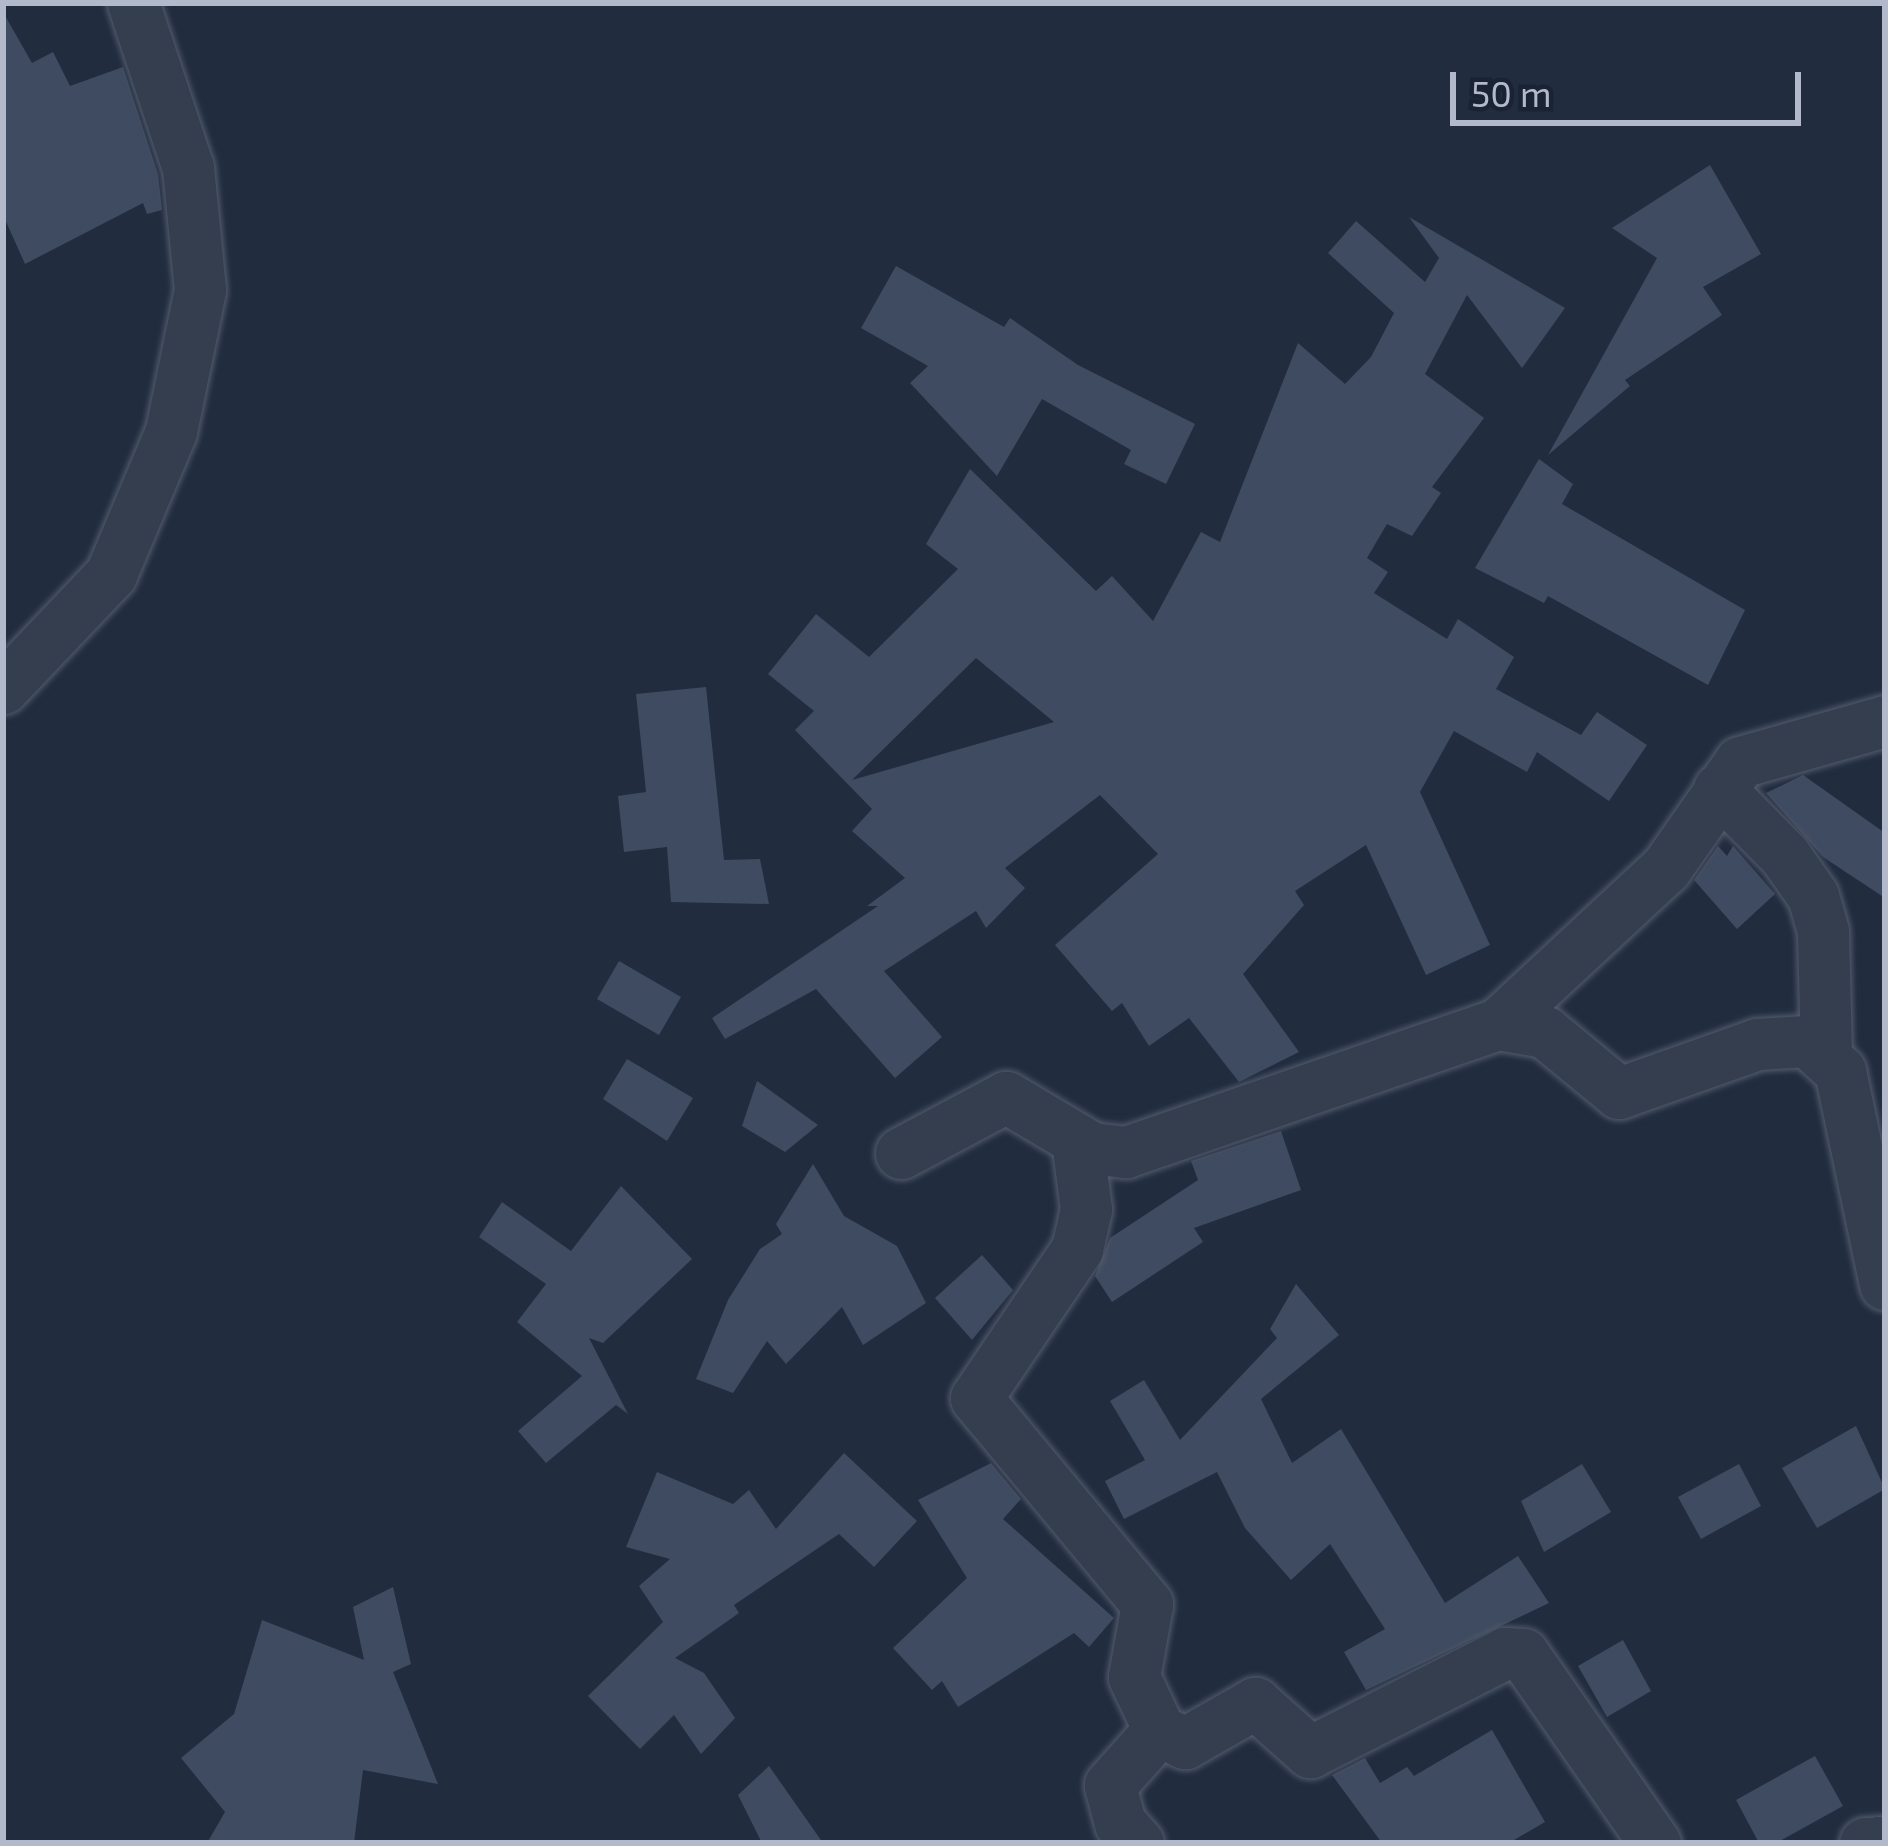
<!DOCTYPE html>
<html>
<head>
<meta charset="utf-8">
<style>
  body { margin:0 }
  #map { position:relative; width:1888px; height:1846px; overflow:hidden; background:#212c3f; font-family:"Exo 2",sans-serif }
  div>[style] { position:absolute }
  .building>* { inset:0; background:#3f4b61 }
  .roads { filter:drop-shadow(0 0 3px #535c6d) drop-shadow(0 0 3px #535c6d) }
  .minor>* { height:51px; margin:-25.5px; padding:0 25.5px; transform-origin:25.5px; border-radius:25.5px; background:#353e4f }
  span { translate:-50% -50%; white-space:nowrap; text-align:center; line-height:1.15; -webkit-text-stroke:10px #1a2333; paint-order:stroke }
  .frame { position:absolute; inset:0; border:6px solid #b1b9ca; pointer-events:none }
  .scale { position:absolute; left:1450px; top:72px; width:351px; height:54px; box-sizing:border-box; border:6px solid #b1b9ca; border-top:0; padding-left:15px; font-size:36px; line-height:42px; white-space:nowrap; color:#b1b9ca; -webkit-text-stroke:9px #1a2333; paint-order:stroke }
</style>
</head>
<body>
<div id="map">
  <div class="building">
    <i style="clip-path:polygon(3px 12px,32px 63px,53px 52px,70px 86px,123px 67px,158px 174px,162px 210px,147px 214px,143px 203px,25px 264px,3px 215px)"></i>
    <i style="clip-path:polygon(1710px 165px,1761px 254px,1703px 287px,1722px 315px,1625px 380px,1630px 386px,1548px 455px,1657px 258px,1612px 228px)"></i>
    <i style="clip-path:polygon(evenodd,1409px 217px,1565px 308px,1522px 368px,1467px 295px,1425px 374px,1484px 418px,1432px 487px,1441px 493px,1412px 536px,1387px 524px,1367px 558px,1388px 572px,1374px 593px,1447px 639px,1458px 619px,1514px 657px,1496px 689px,1581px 735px,1597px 712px,1647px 745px,1609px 801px,1537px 752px,1527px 772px,1454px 731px,1420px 792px,1490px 945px,1426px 975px,1366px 845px,1295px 891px,1304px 905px,1243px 974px,1299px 1052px,1239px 1082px,1189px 1018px,1149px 1046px,1122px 1003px,1112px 1011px,1055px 945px,1158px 854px,1100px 795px,1005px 868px,1025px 888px,986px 928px,976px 911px,884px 971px,942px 1037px,895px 1078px,816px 989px,725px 1039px,712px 1018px,878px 906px,867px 906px,905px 878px,852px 831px,872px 809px,795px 730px,814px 711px,768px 674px,816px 614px,869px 657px,958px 569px,926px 544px,970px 469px,1096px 591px,1112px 576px,1153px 621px,1201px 532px,1220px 542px,1298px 343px,1345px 384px,1371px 357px,1394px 313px,1328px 253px,1356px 221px,1425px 282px,1439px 258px,1409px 217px,976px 658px,1054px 722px,852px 780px,976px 658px)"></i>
    <i style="clip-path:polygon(896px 266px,1004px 327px,1010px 318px,1078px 365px,1195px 424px,1166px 484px,1124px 464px,1131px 450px,1042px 399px,997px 476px,910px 383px,928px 366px,861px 328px)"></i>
    <i style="clip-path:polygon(1539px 459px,1573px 484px,1562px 504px,1745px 610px,1708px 685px,1548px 596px,1544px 603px,1475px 568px)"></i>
    <i style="clip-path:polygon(706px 687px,724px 860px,760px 859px,769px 904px,671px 902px,667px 847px,624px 852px,618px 796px,646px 792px,636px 694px)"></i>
    <i style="clip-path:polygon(1803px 775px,1885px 833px,1885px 898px,1823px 857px,1766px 793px)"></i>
    <i style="clip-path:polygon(1718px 846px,1727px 856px,1733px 846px,1775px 894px,1737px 929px,1694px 880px)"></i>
    <i style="clip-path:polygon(619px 961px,681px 997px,659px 1035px,597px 999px)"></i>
    <i style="clip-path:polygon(627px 1059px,693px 1098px,667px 1141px,603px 1099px)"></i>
    <i style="clip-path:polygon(757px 1081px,818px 1125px,785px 1152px,742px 1126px)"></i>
    <i style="clip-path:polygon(1281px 1131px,1301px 1190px,1194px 1228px,1203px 1242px,1112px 1302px,1095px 1276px,1110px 1238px,1198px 1180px,1191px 1161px)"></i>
    <i style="clip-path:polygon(813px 1164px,844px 1216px,897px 1246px,926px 1303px,863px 1345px,842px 1307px,786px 1364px,767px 1341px,733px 1393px,696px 1379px,728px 1300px,760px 1249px,782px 1234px,776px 1224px)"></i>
    <i style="clip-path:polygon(621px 1186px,692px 1259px,603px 1343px,589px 1338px,628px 1414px,616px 1405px,546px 1463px,518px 1431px,582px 1376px,517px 1322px,546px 1284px,479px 1237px,502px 1202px,571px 1251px)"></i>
    <i style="clip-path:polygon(982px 1255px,1013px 1290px,972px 1340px,935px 1298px)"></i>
    <i style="clip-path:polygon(1296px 1284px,1339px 1335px,1261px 1399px,1292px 1463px,1341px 1429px,1445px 1603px,1518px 1556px,1549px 1603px,1366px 1690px,1344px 1652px,1385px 1629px,1330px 1544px,1291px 1580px,1245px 1528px,1217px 1472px,1124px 1519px,1105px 1481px,1145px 1460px,1110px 1401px,1144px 1380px,1180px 1440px,1277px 1338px,1270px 1329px)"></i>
    <i style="clip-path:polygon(1856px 1426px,1885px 1489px,1817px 1528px,1782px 1468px)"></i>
    <i style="clip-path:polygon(844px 1453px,917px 1521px,874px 1567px,839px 1534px,734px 1605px,739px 1613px,675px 1658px,704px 1673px,735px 1718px,701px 1754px,674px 1715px,640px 1749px,588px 1696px,663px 1622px,639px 1586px,670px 1559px,626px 1547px,657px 1472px,733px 1504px,749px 1490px,776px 1529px)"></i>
    <i style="clip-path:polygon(991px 1463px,1021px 1499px,1003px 1519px,1114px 1618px,1089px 1647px,1074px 1633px,958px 1707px,942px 1681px,932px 1690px,893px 1648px,967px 1578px,918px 1500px)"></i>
    <i style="clip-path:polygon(1582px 1464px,1611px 1512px,1544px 1552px,1521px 1501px)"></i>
    <i style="clip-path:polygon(1739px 1464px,1761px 1506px,1701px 1539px,1678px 1497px)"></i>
    <i style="clip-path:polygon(393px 1587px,411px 1664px,393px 1672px,438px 1784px,363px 1770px,354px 1843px,207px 1843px,225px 1812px,181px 1758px,234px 1714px,262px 1620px,364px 1660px,353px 1607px)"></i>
    <i style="clip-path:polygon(1623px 1640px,1651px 1691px,1607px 1717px,1578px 1666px)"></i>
    <i style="clip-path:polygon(1492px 1730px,1545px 1822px,1509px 1843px,1382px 1843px,1332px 1775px,1365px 1758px,1380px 1783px,1407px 1767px,1414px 1776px)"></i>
    <i style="clip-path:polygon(1815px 1756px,1843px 1806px,1776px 1843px,1759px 1843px,1736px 1800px)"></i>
    <i style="clip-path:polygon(769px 1766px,823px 1843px,762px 1843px,738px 1795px)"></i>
  </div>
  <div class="roads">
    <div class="minor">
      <i style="left:3px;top:688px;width:157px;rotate:-46.5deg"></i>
      <i style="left:111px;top:574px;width:155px;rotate:-67.2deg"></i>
      <i style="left:171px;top:431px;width:144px;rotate:-78.4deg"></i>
      <i style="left:200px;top:290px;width:123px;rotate:-95.6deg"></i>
      <i style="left:188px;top:168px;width:174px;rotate:-108.4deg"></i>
      <i style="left:1719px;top:789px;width:94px;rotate:45.4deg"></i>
      <i style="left:1785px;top:856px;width:49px;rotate:55deg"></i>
      <i style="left:1813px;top:896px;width:37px;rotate:74deg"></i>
      <i style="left:1823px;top:932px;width:120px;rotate:88.6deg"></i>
      <i style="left:1498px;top:1024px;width:229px;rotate:-42.9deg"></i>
      <i style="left:1666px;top:868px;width:129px;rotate:-55.1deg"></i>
      <i style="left:1740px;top:762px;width:151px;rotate:-15.8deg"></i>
      <i style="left:1077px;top:1140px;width:70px;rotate:82.6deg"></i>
      <i style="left:1086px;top:1209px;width:41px;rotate:102.7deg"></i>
      <i style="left:1077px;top:1249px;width:180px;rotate:124.1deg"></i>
      <i style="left:976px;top:1398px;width:268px;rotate:50.3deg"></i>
      <i style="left:1147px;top:1604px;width:74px;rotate:100.1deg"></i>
      <i style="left:1134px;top:1677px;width:59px;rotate:64.7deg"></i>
      <i style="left:1159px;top:1730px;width:29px;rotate:27deg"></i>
      <i style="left:1185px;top:1743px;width:81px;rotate:-29.7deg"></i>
      <i style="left:1255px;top:1703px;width:74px;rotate:41.7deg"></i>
      <i style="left:1310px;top:1752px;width:219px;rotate:-26.9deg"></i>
      <i style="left:1505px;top:1653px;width:18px;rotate:3deg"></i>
      <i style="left:1523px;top:1654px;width:231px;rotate:55.1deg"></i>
      <i style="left:901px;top:1153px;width:119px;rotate:-28.1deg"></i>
      <i style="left:1006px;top:1097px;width:100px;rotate:30.7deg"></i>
      <i style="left:1092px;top:1148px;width:34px;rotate:7deg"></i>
      <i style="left:1126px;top:1152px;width:393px;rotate:-19deg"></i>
      <i style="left:1498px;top:1024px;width:48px;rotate:9.7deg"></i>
      <i style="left:1545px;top:1032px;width:96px;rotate:39.5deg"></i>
      <i style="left:1619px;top:1093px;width:146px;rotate:-19.5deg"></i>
      <i style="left:1757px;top:1044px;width:50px;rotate:-3.4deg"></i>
      <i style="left:1807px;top:1041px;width:45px;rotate:42.3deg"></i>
      <i style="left:1840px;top:1071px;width:218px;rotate:78.1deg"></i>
      <i style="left:1138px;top:1843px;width:27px;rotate:-132deg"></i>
      <i style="left:1120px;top:1823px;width:39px;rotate:-105deg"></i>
      <i style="left:1110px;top:1785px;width:74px;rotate:-48.3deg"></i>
      <i style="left:1865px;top:1843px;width:20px;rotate:-3deg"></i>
    </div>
  </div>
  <div class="frame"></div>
  <div class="scale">50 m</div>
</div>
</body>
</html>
